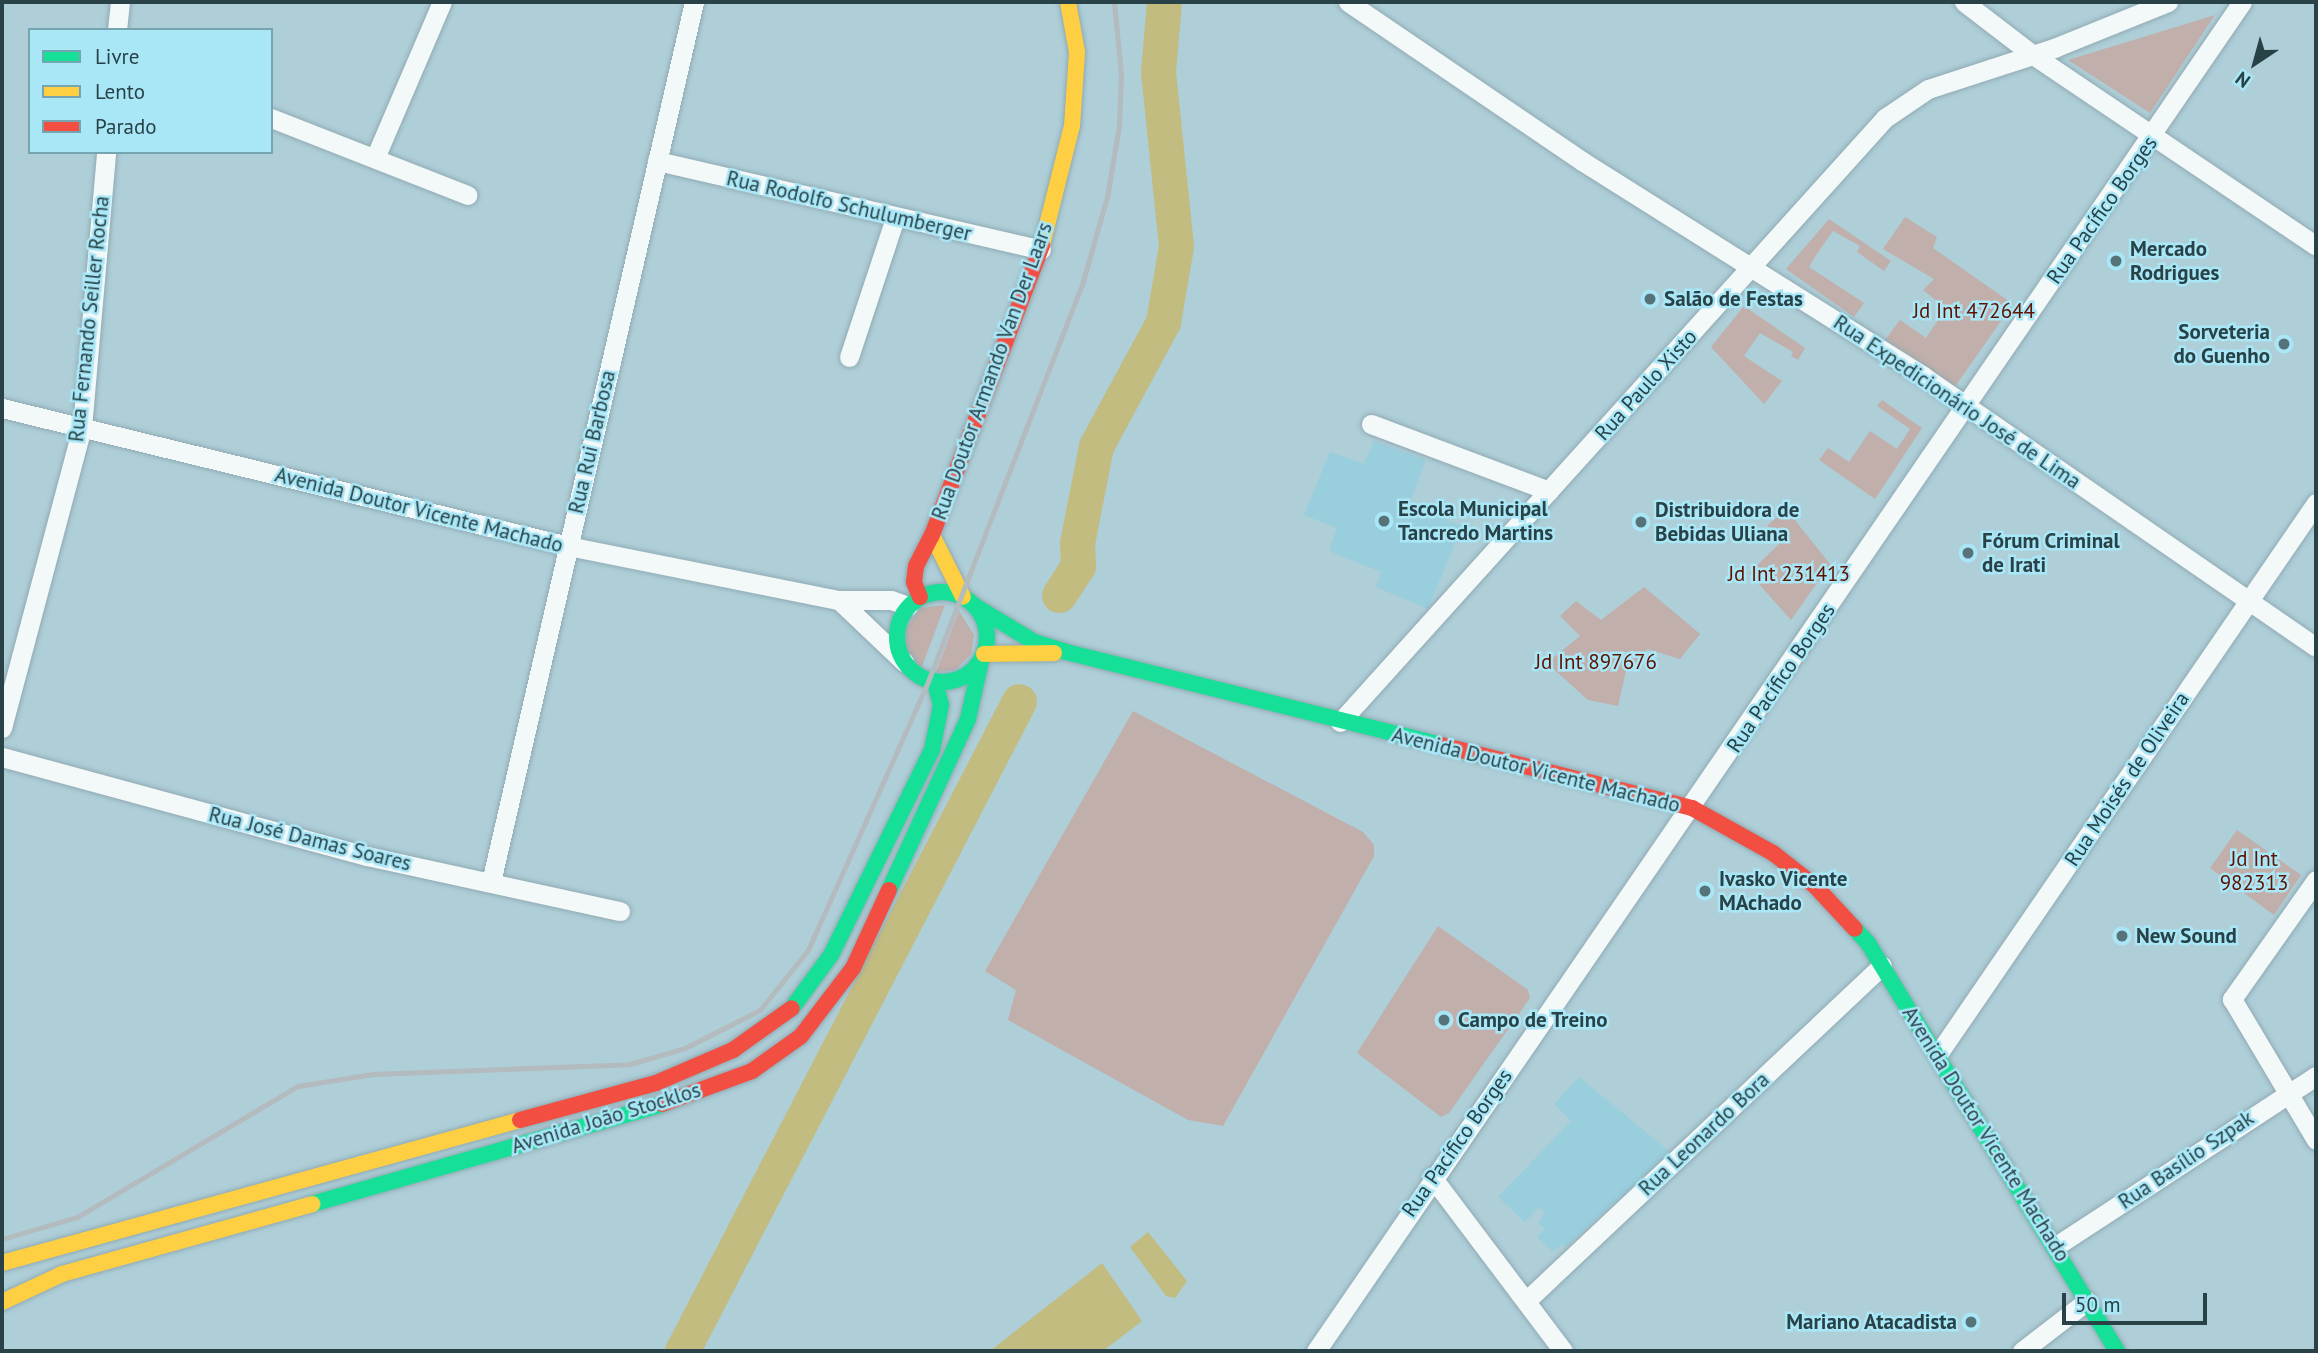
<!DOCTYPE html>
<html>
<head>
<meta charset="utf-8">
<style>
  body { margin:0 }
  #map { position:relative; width:2318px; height:1353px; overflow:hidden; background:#aeced8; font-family:"PT Sans",sans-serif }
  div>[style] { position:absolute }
  .built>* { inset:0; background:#99cedd }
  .green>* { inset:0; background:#c1afab }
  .water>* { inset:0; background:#c2bc80 }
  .river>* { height:35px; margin:-17.5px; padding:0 17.5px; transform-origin:17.5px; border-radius:17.5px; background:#c2bc80 }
  .roads { filter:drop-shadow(0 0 2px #90aab2) drop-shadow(0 0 2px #90aab2) }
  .street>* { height:19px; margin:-9.5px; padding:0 9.5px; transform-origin:9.5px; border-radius:9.5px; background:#f3f8f9 }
  .fast>* { height:16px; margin:-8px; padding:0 8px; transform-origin:8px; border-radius:8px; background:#16e098 }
  .fast>.ring { margin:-8px; padding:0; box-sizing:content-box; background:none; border:16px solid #16e098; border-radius:50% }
  .slow>* { height:16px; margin:-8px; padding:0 8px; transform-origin:8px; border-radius:8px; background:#ffcf43 }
  .jam>* { height:16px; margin:-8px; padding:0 8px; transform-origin:8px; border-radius:8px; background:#f24e42 }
  .rail>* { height:5px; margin:-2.5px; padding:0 2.5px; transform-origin:2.5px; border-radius:2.5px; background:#b3bbbe }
  .dots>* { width:19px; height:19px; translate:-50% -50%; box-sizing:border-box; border:4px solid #a9e7f7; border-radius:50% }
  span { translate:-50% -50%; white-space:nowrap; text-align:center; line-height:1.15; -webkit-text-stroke:5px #a9e7f7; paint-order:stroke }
  .street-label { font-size:21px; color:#284248 }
  .poi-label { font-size:21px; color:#284248; font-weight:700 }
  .left { translate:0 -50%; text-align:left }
  .right { translate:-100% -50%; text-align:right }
  .park-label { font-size:21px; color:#601200 }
  .frame { position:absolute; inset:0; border:4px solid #284248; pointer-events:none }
  .legend { position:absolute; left:28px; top:28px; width:245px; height:126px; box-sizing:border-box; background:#a9e7f7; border:2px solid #75a5b1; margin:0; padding:9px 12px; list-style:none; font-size:21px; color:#284248 }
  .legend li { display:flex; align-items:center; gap:14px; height:35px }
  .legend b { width:35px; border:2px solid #75a5b1 }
  .north { position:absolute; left:2220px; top:28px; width:70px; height:70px; -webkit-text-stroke:5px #a9e7f7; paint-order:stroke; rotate:216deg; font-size:19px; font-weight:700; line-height:28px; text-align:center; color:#284248 }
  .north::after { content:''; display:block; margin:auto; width:24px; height:32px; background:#284248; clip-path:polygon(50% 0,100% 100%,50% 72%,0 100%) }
  .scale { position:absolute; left:2062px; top:1293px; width:145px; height:32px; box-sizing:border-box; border:4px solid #284248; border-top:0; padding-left:9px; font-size:21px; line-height:24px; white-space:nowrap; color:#284248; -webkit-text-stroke:5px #a9e7f7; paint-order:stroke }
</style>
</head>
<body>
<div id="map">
  <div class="built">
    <i style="clip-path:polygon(1374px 441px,1426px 460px,1409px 505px,1462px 526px,1428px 609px,1376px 587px,1381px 572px,1329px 551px,1337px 528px,1304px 515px,1330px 452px,1364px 464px)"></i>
    <i style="clip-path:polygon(1579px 1077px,1670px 1152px,1566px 1247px,1562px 1244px,1553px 1252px,1537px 1237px,1545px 1229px,1538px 1223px,1545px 1213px,1539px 1207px,1525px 1222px,1498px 1197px,1571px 1121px,1554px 1104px)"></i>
  </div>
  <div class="green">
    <i style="clip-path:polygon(2215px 15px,2150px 113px,2068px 60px)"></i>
    <i style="clip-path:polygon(1905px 217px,1937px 237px,1933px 248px,2013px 304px,1954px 388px,1885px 340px,1900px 320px,1926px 338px,1946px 308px,1923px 290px,1934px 279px,1883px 249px)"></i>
    <i style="clip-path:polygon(1829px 219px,1891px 261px,1884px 271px,1857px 252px,1860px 246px,1833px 231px,1816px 255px,1809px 267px,1864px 303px,1854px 317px,1786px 269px)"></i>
    <i style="clip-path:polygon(1744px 306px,1805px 348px,1798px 360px,1791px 356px,1793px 352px,1760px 333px,1744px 356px,1782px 381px,1764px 404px,1711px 347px)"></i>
    <i style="clip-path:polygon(1882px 400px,1922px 428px,1875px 499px,1819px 460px,1828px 448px,1849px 462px,1870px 431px,1897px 449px,1910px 429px,1877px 406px)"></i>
    <i style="clip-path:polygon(1786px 509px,1830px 564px,1791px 620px,1749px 573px,1780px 543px,1767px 526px)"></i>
    <i style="clip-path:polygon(1644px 587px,1700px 634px,1680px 659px,1647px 649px,1641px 665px,1628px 662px,1618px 706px,1588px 700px,1547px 663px,1580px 636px,1560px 616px,1576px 601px,1601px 620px)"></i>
    <i style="clip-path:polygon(945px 605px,921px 669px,905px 649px,904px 631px,921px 608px)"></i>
    <i style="clip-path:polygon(959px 611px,974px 635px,971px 654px,955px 670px,936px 672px)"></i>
    <i style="clip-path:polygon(1133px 711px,1363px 832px,1374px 845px,1374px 856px,1223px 1126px,1188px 1120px,1008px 1020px,1016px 990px,985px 971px)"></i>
    <i style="clip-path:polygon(2237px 830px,2301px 875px,2274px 915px,2210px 868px)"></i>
    <i style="clip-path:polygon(1438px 926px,1528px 990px,1530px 998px,1449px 1113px,1441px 1117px,1357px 1053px)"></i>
  </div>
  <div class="water">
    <i style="clip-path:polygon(1148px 1232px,1187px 1281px,1175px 1298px,1166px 1296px,1130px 1247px)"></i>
    <i style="clip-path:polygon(1102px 1263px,1142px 1321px,1103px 1351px,990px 1351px)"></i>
  </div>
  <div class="river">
    <i style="left:1059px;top:595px;width:35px;rotate:-57deg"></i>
    <i style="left:1078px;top:566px;width:23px;rotate:-92deg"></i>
    <i style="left:1077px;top:543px;width:99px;rotate:-78.9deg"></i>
    <i style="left:1096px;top:446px;width:141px;rotate:-61.6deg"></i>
    <i style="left:1163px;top:322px;width:77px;rotate:-80.3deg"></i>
    <i style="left:1176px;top:246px;width:176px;rotate:-95.9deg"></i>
    <i style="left:1158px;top:71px;width:69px;rotate:-85deg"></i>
    <i style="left:682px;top:1351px;width:732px;rotate:-62.59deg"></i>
  </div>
  <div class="roads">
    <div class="street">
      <i style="left:1348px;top:2px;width:283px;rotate:34.2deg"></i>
      <i style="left:1582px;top:161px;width:403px;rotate:32.2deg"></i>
      <i style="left:1923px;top:376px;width:477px;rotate:34.6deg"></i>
      <i style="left:1964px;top:2px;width:87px;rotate:37.5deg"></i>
      <i style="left:2033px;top:55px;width:341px;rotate:34deg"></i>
      <i style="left:117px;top:30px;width:28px;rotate:-84deg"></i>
      <i style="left:271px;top:118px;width:211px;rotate:21.4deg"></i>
      <i style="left:375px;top:158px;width:170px;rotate:-66.8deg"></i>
      <i style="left:657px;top:161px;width:394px;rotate:13deg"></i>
      <i style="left:849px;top:357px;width:146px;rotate:-71.7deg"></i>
      <i style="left:2px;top:408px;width:583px;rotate:13.7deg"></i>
      <i style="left:568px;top:546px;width:276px;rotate:11.3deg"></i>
      <i style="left:839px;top:600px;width:52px"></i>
      <i style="left:891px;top:600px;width:18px;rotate:19deg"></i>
      <i style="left:1371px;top:424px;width:190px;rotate:20.6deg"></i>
      <i style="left:839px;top:600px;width:90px;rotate:43.6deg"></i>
      <i style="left:1340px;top:722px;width:814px;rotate:-47.94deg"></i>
      <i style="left:1885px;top:118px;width:52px;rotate:-34deg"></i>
      <i style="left:1928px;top:89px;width:133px;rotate:-18deg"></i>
      <i style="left:2054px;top:48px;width:123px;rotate:-22deg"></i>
      <i style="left:2px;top:728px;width:310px;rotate:-75.1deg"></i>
      <i style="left:82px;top:428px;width:277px;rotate:-85deg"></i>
      <i style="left:2px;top:757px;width:378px;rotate:15.2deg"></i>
      <i style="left:367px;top:856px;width:259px;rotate:12.3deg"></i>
      <i style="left:2316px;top:880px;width:146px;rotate:125.2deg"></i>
      <i style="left:2232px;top:999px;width:164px;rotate:59.2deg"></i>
      <i style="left:491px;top:882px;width:903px;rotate:-77.01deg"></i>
      <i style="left:1938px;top:1054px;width:668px;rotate:-55.55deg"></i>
      <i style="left:1432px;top:1177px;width:218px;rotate:53deg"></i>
      <i style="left:2056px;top:1246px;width:311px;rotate:-33.2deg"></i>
      <i style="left:1526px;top:1301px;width:489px;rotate:-43.3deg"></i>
      <i style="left:1316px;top:1351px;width:1636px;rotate:-55.53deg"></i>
      <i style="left:2022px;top:1351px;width:82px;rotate:-37.6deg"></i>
    </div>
    <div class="fast">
      <i class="ring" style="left:897px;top:592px;width:74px;height:74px"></i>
      <i style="left:975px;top:606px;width:69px;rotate:31.4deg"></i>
      <i style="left:1034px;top:642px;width:34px;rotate:17deg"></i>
      <i style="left:1066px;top:652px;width:386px;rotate:13.9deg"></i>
      <i style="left:889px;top:890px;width:188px;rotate:-65.2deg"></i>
      <i style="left:968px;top:719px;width:59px;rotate:-77.4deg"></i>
      <i style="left:1855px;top:929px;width:19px;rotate:47deg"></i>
      <i style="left:1868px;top:943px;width:478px;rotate:58.6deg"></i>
      <i style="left:792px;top:1008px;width:66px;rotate:-53.7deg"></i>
      <i style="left:831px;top:955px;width:229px;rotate:-63.8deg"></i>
      <i style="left:932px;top:750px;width:46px;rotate:-78.7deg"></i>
      <i style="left:941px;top:705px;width:24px;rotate:-105deg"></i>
      <i style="left:312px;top:1204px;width:364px;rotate:-15.9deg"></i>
    </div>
    <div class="slow">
      <i style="left:1042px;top:245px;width:123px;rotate:-75.9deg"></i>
      <i style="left:1072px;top:126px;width:74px;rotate:-86.1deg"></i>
      <i style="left:1077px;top:52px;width:51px;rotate:-100.2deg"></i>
      <i style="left:932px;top:535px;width:69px;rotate:63.4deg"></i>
      <i style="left:984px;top:654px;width:70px;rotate:-0.8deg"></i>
      <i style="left:2px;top:1263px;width:537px;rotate:-15.43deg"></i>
      <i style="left:2px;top:1302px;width:66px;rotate:-25deg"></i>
      <i style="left:62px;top:1274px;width:260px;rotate:-15.6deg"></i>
    </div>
    <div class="jam">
      <i style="left:920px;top:597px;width:16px;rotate:-112deg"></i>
      <i style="left:914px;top:582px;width:16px;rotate:-83deg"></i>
      <i style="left:916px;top:566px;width:35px;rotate:-63deg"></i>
      <i style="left:932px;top:535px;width:310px;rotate:-69.2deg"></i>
      <i style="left:1441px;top:745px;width:259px;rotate:14.1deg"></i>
      <i style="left:1692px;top:808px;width:93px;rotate:29.1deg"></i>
      <i style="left:1773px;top:853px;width:55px;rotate:38.3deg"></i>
      <i style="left:1816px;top:887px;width:57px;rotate:47.1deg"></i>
      <i style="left:662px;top:1104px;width:96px;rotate:-20.1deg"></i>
      <i style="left:752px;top:1071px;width:60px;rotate:-35.5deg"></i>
      <i style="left:801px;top:1036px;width:86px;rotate:-52.6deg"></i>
      <i style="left:853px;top:968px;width:86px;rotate:-65.2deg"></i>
      <i style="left:520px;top:1120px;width:141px;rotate:-15.2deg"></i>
      <i style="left:656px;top:1083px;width:84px;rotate:-23.2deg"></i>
      <i style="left:733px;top:1050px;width:72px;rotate:-35.4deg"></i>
    </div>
  </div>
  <div class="rail">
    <i style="left:2px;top:1239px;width:78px;rotate:-16.3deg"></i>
    <i style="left:77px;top:1217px;width:257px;rotate:-30.7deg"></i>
    <i style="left:298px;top:1086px;width:76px;rotate:-9.1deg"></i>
    <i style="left:373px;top:1074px;width:257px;rotate:-2.2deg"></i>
    <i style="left:630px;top:1064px;width:57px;rotate:-16.2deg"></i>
    <i style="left:685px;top:1048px;width:84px;rotate:-26.9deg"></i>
    <i style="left:760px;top:1010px;width:77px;rotate:-51.3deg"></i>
    <i style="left:808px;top:950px;width:286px;rotate:-65.9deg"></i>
    <i style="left:925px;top:689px;width:438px;rotate:-68.8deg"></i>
    <i style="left:1083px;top:281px;width:87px;rotate:-74.1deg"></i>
    <i style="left:1107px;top:197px;width:73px;rotate:-80.5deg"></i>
    <i style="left:1119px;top:125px;width:51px;rotate:-87.8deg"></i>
    <i style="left:1121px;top:74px;width:72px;rotate:-95.6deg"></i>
  </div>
  <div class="dots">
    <i style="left:2116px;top:261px;background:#57737a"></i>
    <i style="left:1650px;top:299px;background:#57737a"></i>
    <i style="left:2284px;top:344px;background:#57737a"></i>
    <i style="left:1384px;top:521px;background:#57737a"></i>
    <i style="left:1641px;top:522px;background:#57737a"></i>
    <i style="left:1968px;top:553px;background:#57737a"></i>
    <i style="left:1705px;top:891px;background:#57737a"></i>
    <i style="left:2122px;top:936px;background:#57737a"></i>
    <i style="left:1444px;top:1020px;background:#57737a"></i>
    <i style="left:1971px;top:1322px;background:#57737a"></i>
  </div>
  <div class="street-label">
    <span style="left:849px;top:206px;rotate:13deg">Rua Rodolfo Schulumberger</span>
    <span style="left:2102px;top:210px;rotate:-55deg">Rua Pacífico Borges</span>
    <span style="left:89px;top:319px;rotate:-84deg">Rua Fernando Seiller Rocha</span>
    <span style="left:992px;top:371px;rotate:-70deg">Rua Doutor Armando Van Der Laars</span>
    <span style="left:1646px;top:385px;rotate:-48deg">Rua Paulo Xisto</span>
    <span style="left:1957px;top:402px;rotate:34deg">Rua Expedicionário José de Lima</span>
    <span style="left:592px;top:442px;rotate:-77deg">Rua Rui Barbosa</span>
    <span style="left:419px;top:510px;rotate:14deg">Avenida Doutor Vicente Machado</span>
    <span style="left:1781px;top:678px;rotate:-56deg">Rua Pacífico Borges</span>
    <span style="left:1536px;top:770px;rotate:14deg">Avenida Doutor Vicente Machado</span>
    <span style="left:2127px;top:779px;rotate:-56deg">Rua Moisés de Oliveira</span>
    <span style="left:310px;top:839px;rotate:14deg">Rua José Damas Soares</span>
    <span style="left:606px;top:1118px;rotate:-17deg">Avenida João Stocklos</span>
    <span style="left:1704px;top:1134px;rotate:-43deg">Rua Leonardo Bora</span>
    <span style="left:1986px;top:1134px;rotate:58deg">Avenida Doutor Vicente Machado</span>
    <span style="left:1457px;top:1143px;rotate:-55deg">Rua Pacífico Borges</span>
    <span style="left:2186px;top:1160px;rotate:-34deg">Rua Basílio Szpak</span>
  </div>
  <div class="poi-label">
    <span class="left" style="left:2130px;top:261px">Mercado<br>Rodrigues</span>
    <span class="left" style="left:1664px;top:299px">Salão de Festas</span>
    <span class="right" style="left:2270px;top:344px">Sorveteria<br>do Guenho</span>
    <span class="left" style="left:1398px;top:521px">Escola Municipal<br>Tancredo Martins</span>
    <span class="left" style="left:1655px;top:522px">Distribuidora de<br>Bebidas Uliana</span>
    <span class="left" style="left:1982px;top:553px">Fórum Criminal<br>de Irati</span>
    <span class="left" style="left:1719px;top:891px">Ivasko Vicente<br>MAchado</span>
    <span class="left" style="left:2136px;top:936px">New Sound</span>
    <span class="left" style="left:1458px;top:1020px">Campo de Treino</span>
    <span class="right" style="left:1957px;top:1322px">Mariano Atacadista</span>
  </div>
  <div class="park-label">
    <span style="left:1974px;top:311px">Jd Int 472644</span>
    <span style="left:1789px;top:574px">Jd Int 231413</span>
    <span style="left:1596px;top:662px">Jd Int 897676</span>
    <span style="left:2254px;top:871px">Jd Int<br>982313</span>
  </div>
  <div class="frame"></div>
  <ul class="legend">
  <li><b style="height:9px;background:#16e098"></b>Livre</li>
  <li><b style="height:9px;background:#ffcf43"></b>Lento</li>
  <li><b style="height:9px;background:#f24e42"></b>Parado</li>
  </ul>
  <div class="north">N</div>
  <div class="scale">50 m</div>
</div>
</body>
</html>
